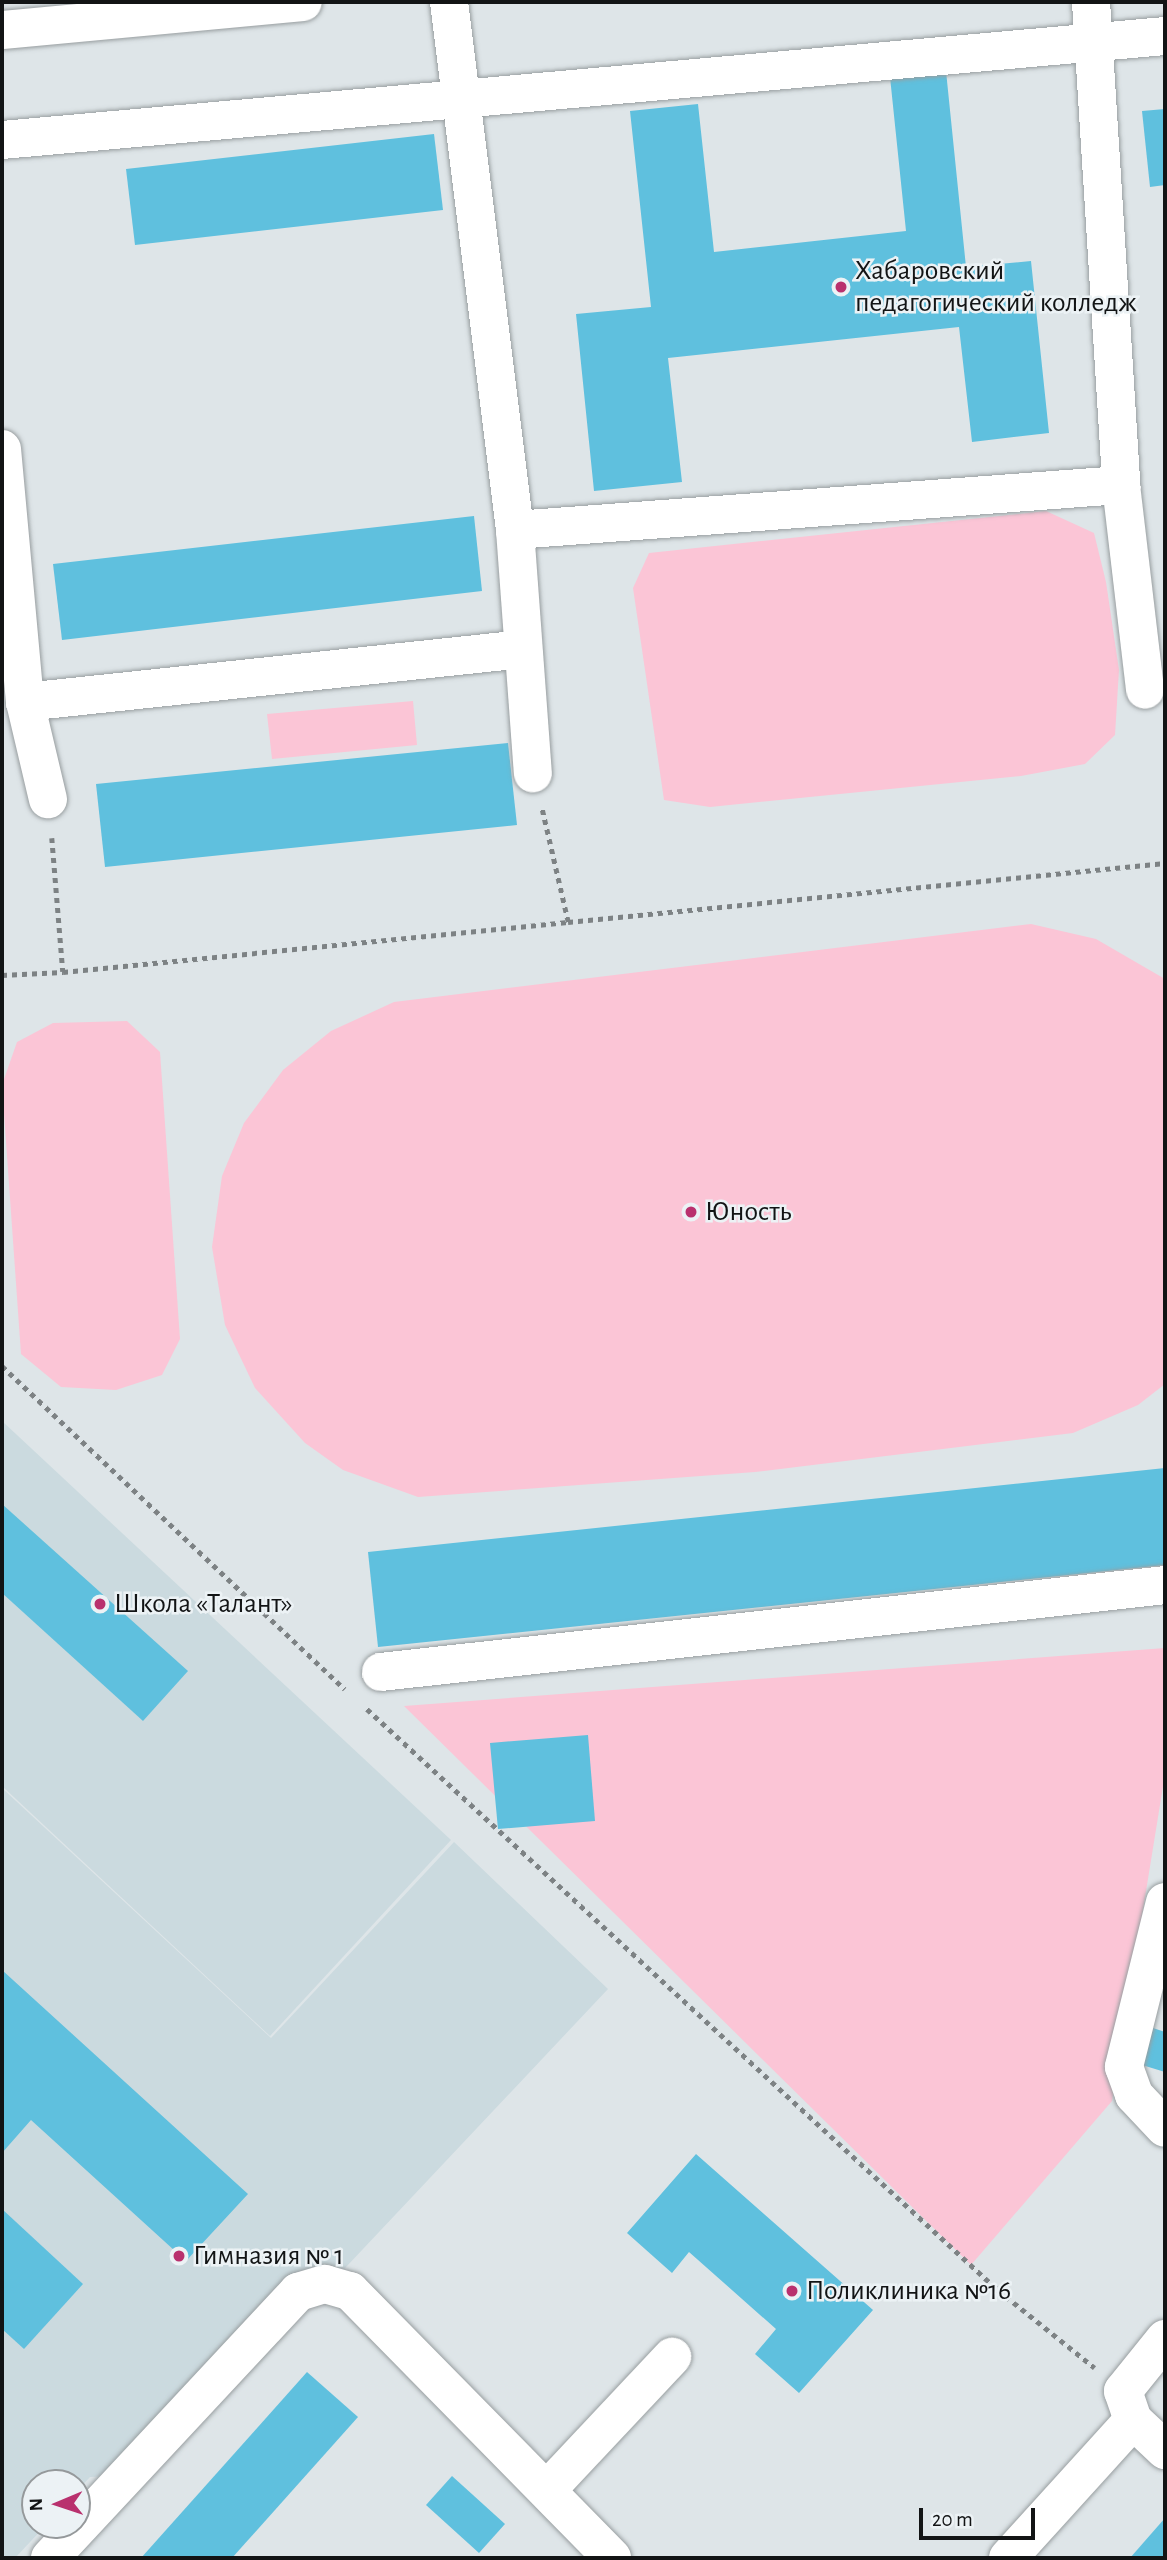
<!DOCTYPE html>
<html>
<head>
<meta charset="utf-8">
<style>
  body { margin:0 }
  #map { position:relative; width:1167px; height:2560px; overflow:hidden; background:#dee5e8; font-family:"Alegreya Sans",sans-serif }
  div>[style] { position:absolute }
  .built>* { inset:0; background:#cbdadf }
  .green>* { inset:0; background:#fbc5d6 }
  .building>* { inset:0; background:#5fc0de }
  .path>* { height:4.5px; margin-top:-2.25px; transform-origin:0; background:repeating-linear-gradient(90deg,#7d8284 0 5px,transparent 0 10px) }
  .roads { filter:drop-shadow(0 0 2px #989ea0) drop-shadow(0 0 2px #989ea0) }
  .minor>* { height:38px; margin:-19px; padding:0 19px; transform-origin:19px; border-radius:19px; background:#fff }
  .dots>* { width:19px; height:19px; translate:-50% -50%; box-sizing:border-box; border:4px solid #ecf2f5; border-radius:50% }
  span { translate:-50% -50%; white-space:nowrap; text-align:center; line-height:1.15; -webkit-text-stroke:5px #ecf2f5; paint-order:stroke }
  .poi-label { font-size:28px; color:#121415 }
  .left { translate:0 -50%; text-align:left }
  .frame { position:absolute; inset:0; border:4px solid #121415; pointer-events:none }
  .north { position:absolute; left:21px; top:2469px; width:70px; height:70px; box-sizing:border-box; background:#ecf2f5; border:2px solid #95999b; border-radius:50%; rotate:268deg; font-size:19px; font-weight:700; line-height:28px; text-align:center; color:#121415 }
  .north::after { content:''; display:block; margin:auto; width:24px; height:32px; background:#b9316e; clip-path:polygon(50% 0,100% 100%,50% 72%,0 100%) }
  .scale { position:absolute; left:919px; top:2508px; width:116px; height:32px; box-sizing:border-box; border:4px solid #121415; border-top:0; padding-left:9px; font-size:21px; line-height:24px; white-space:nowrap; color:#121415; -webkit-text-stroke:5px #ecf2f5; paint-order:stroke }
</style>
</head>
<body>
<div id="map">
  <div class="built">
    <i style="clip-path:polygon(2px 1421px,451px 1840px,270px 2036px,2px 1786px)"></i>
    <i style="clip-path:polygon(2px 1788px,271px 2038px,454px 1842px,608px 1989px,151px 2474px,90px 2477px,77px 2491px,77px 2483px,35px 2483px,35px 2525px,46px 2525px,15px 2558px,2px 2558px)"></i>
  </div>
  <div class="green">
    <i style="clip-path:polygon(1046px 511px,1094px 533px,1106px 582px,1119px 670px,1115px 735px,1085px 764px,1021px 776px,710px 807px,664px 800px,633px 588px,649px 553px)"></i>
    <i style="clip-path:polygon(413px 701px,417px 745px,272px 759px,267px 714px)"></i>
    <i style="clip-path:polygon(1031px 924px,1096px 939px,1165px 979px,1165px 1384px,1138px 1405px,1073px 1433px,755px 1472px,418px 1497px,343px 1470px,305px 1443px,255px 1388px,225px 1325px,212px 1247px,222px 1176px,244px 1123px,283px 1070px,331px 1031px,394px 1002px)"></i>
    <i style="clip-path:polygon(127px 1021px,160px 1052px,180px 1339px,162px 1375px,116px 1390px,61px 1387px,21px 1354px,2px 1085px,17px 1042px,53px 1023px)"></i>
    <i style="clip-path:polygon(1165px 1648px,1165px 1774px,1112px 2101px,971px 2265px,404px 1706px)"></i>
  </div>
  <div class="building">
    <i style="clip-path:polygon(946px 71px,966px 267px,1031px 261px,1049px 433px,972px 442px,959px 327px,668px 358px,682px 482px,594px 491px,576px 314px,651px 307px,630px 111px,698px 104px,714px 252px,906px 231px,890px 77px)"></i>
    <i style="clip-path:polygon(1165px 109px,1165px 185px,1150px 187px,1142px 111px)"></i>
    <i style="clip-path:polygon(434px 134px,443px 210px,135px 245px,126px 169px)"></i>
    <i style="clip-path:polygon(474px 516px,482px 591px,62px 640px,53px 564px)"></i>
    <i style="clip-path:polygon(508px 743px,517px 825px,105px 867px,96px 784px)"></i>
    <i style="clip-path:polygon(1165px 1468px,1165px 1565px,378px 1647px,368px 1552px)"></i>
    <i style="clip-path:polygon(2px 1504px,188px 1671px,143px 1721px,2px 1593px)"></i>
    <i style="clip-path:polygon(588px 1735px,595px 1821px,498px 1829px,490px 1743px)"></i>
    <i style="clip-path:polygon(2px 1970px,248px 2194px,186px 2261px,31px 2120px,2px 2153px)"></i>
    <i style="clip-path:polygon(1153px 2028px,1165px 2032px,1165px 2072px,1142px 2065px)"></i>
    <i style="clip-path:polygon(696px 2154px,873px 2310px,799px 2393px,755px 2354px,776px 2329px,689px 2252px,672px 2273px,627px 2233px)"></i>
    <i style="clip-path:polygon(2px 2209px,83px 2284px,24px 2349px,2px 2329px)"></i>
    <i style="clip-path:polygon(307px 2372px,358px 2417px,232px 2558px,141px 2558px)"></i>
    <i style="clip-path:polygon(452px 2476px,505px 2524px,479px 2553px,426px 2505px)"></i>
    <i style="clip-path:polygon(1165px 2518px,1165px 2558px,1130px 2558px)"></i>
  </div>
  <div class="path">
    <i style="left:52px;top:838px;width:134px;rotate:85.3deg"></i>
    <i style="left:63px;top:972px;width:507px;rotate:-5.65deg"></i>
    <i style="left:568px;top:922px;width:116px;rotate:-103deg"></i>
    <i style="left:568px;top:922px;width:600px;rotate:-5.64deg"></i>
    <i style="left:2px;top:975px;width:61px;rotate:-2.8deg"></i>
    <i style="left:2px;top:1366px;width:471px;rotate:43.3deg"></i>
    <i style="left:367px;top:1709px;width:858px;rotate:42.64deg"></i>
    <i style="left:998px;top:2290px;width:124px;rotate:38.8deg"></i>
  </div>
  <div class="roads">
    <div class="minor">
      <i style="left:449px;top:2px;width:532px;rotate:82.87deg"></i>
      <i style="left:515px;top:530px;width:244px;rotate:85.8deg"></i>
      <i style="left:1091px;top:2px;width:484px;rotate:86.4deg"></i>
      <i style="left:1121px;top:485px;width:206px;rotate:83.3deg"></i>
      <i style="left:2px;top:30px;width:302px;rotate:-5.3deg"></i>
      <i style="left:2px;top:140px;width:1168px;rotate:-5.11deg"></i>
      <i style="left:2px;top:449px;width:254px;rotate:84.8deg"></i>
      <i style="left:25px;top:702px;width:100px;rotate:76.7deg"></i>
      <i style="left:515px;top:530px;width:608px;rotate:-4.25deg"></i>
      <i style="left:25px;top:702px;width:501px;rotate:-6.07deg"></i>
      <i style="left:381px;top:1672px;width:789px;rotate:-6.33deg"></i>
      <i style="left:1165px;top:1902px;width:170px;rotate:104deg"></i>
      <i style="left:1124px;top:2067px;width:30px;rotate:70deg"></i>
      <i style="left:1134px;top:2095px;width:45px;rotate:46.8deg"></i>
      <i style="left:1165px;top:2339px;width:67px;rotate:128.9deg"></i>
      <i style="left:1123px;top:2391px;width:31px;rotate:71deg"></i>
      <i style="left:1133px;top:2420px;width:44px;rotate:43.2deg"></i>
      <i style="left:547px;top:2490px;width:183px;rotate:-46.8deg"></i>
      <i style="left:50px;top:2558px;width:364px;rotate:-47deg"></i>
      <i style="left:298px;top:2292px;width:28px;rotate:-17deg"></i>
      <i style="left:325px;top:2284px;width:26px;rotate:16deg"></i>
      <i style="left:350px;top:2291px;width:374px;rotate:45.5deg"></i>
      <i style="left:1008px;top:2558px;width:186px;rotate:-47.8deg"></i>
    </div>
  </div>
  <div class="dots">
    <i style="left:841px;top:287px;background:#b9316e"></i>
    <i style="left:691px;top:1212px;background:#b9316e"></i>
    <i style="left:100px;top:1604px;background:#b9316e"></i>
    <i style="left:179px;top:2256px;background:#b9316e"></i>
    <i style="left:792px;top:2291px;background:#b9316e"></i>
  </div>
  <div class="poi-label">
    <span class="left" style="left:855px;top:287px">Хабаровский<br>педагогический колледж</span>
    <span class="left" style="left:705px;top:1212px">Юность</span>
    <span class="left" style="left:114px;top:1604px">Школа «Талант»</span>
    <span class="left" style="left:193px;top:2256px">Гимназия № 1</span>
    <span class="left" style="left:806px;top:2291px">Поликлиника №16</span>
  </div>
  <div class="frame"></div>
  <div class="north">N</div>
  <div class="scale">20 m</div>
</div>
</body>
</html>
